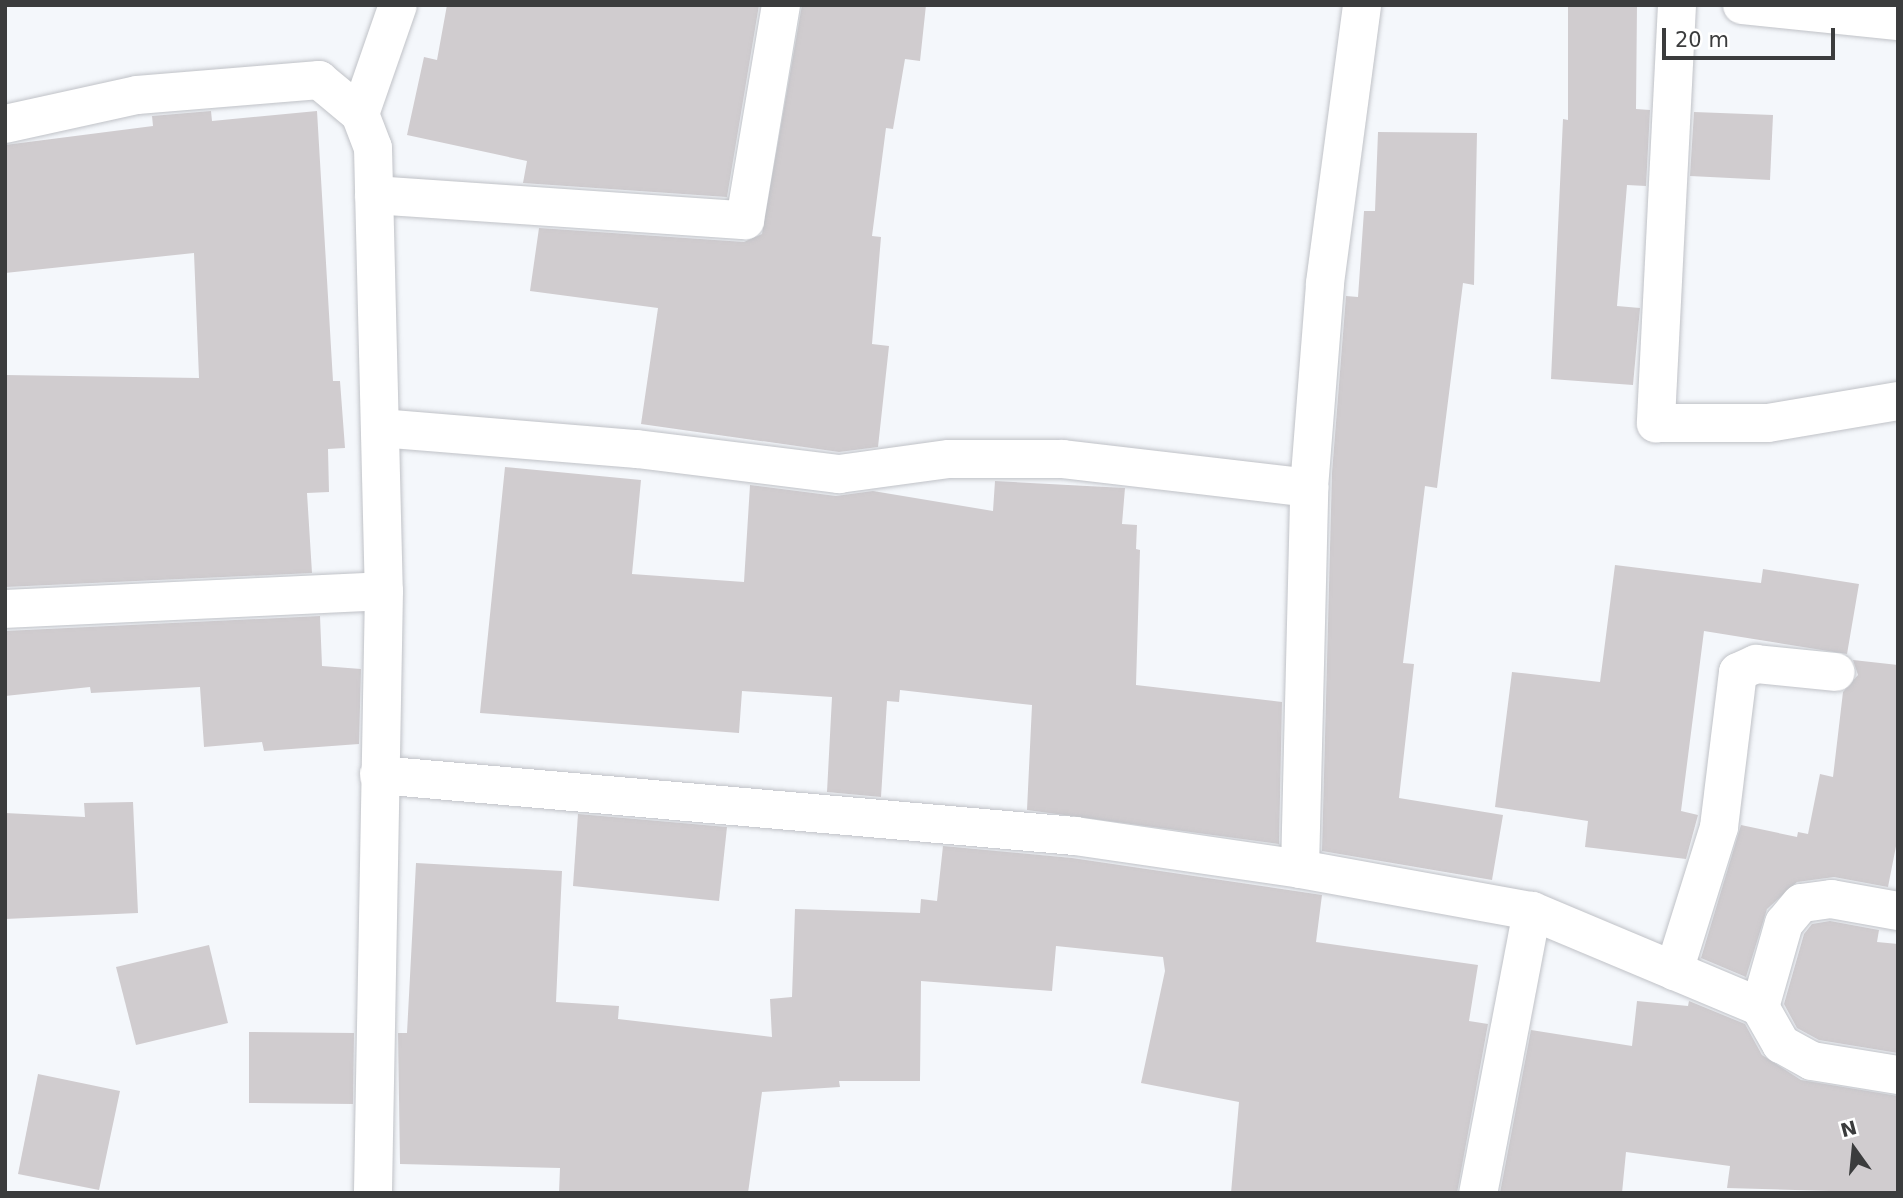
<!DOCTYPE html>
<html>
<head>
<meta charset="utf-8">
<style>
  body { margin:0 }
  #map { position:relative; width:1903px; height:1198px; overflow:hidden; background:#f4f7fb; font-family:"DejaVu Sans",sans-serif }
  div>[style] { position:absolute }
  .building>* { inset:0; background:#d0cccf }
  .roads { filter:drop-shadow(0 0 2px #c0c2c7) drop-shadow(0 0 2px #c0c2c7) }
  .minor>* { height:38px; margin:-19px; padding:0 19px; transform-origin:19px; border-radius:19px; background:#fff }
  span { translate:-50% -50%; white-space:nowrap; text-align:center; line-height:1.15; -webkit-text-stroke:7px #fff; paint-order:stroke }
  .frame { position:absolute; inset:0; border:7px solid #3b3c3d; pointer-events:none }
  .north { position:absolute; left:1819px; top:1114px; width:70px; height:70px; -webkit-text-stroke:5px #fff; paint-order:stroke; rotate:345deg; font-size:19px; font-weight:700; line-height:28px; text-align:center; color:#3b3c3d }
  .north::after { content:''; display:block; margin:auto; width:24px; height:32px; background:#3b3c3d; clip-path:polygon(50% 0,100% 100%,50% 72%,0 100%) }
  .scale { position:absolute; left:1662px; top:28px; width:173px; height:32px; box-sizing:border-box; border:4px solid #3b3c3d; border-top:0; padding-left:9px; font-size:21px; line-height:24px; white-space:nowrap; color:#3b3c3d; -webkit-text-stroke:5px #fff; paint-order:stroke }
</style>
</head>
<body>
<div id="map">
  <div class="building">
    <i style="clip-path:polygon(447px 5px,759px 5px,727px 197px,523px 183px,527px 161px,407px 135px,424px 57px,437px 60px)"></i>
    <i style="clip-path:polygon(802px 5px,926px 5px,920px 61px,905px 59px,893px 129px,886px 128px,872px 236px,881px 237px,872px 344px,889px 346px,878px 447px,839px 452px,641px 424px,658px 308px,530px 291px,539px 228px,744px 242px,762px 234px)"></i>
    <i style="clip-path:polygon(1568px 5px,1637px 5px,1636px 109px,1650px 110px,1646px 186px,1627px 185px,1617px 306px,1640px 308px,1633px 385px,1551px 379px,1563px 119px,1568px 120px)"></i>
    <i style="clip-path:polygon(211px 111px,212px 121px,317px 111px,333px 381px,340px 381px,345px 448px,328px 449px,329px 492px,307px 493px,312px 573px,5px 587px,5px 375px,199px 378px,194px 253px,5px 273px,5px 145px,153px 126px,152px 116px)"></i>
    <i style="clip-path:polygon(1694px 112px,1773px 115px,1770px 180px,1690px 176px)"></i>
    <i style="clip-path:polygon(1378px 132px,1477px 133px,1474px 285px,1463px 283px,1437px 488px,1425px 486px,1403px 663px,1414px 664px,1399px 798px,1503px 815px,1492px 880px,1322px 851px,1332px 473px,1346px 296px,1358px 297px,1364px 211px,1375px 211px)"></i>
    <i style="clip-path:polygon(505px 467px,641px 480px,632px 574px,744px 582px,750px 485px,836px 496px,873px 491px,993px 511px,995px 481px,1125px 488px,1122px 524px,1137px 525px,1136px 549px,1140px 550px,1136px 685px,1282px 702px,1279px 844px,1027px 810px,1032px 705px,900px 690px,899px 702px,887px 701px,881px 797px,827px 792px,832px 697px,742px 691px,739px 733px,480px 713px)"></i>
    <i style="clip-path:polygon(1615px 565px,1761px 583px,1763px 569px,1859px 584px,1847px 654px,1704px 631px,1681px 811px,1698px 815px,1686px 859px,1585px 847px,1588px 821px,1495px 807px,1512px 672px,1600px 682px)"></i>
    <i style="clip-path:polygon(320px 616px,322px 666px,361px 669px,359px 744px,264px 751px,262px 742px,204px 747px,200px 687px,91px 693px,90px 687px,5px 696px,5px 631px)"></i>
    <i style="clip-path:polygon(1853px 660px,1898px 665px,1898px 836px,1888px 887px,1834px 877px,1797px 882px,1767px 909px,1746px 977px,1701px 958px,1741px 825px,1797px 837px,1798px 832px,1808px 834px,1820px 774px,1833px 777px,1843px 692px,1858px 675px)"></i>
    <i style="clip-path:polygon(133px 802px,138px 913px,5px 919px,5px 813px,85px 817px,84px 803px)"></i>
    <i style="clip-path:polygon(578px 814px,727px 827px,719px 901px,573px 886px)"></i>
    <i style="clip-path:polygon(943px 846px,1072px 858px,1322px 895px,1316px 942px,1478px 965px,1469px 1021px,1488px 1024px,1457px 1193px,1231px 1193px,1239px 1102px,1141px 1083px,1165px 971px,1163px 957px,1056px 946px,1052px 991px,921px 981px,920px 1081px,839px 1081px,840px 1087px,762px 1092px,748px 1193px,559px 1193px,560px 1168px,400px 1164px,398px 1033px,407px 1033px,416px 863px,562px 871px,556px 1002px,619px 1006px,618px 1019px,772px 1037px,770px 999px,792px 997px,795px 909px,920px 913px,921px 899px,937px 901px)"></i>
    <i style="clip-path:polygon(1830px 921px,1879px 930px,1877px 942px,1898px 944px,1898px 1053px,1819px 1040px,1797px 1028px,1784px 1004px,1804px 934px,1812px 924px)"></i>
    <i style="clip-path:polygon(209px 945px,228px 1023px,136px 1045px,116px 967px)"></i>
    <i style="clip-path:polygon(1637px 1001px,1688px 1006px,1689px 1001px,1745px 1024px,1762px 1055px,1801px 1080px,1898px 1096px,1898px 1193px,1727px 1188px,1730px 1166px,1626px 1152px,1622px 1193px,1500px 1193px,1531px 1030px,1632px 1046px)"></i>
    <i style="clip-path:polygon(249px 1032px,354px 1033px,353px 1104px,249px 1103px)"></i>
    <i style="clip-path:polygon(38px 1074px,120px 1091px,99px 1190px,18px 1174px)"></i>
  </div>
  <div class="roads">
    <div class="minor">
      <i style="left:1677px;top:5px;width:419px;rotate:92.9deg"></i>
      <i style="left:1656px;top:423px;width:112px"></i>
      <i style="left:1768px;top:423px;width:132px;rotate:-9.6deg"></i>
      <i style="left:1742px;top:5px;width:157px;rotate:5.9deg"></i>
      <i style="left:360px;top:114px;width:115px;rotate:-70.8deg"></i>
      <i style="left:5px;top:124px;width:135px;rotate:-12.4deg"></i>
      <i style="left:137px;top:95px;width:183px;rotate:-4.7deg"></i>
      <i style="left:319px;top:80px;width:53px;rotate:39.7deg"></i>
      <i style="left:360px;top:114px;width:36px;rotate:69deg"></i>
      <i style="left:373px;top:148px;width:443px;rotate:88.6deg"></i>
      <i style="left:384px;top:591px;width:602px;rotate:91.05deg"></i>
      <i style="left:374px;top:195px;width:372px;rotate:3.9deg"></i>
      <i style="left:745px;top:220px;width:218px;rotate:-80.5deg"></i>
      <i style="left:380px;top:428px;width:258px;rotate:4.7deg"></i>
      <i style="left:637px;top:449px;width:204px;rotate:7.1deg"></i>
      <i style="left:839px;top:474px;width:111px;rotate:-7.8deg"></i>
      <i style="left:949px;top:459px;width:114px"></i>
      <i style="left:1063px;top:459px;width:248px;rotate:6.7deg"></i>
      <i style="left:5px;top:609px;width:379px;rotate:-2.7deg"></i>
      <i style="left:379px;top:775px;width:699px;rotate:5.01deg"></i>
      <i style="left:1075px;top:836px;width:227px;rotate:8.3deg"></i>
      <i style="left:1300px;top:869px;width:381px;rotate:-88.6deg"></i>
      <i style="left:1309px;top:488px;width:206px;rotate:-85.5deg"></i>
      <i style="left:1325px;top:283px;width:280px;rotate:-82.4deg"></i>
      <i style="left:1300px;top:869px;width:236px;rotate:10.3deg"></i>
      <i style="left:1532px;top:911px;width:287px;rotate:100.8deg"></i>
      <i style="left:1532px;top:911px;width:247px;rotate:22.8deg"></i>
      <i style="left:1898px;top:911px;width:68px;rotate:-169.8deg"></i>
      <i style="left:1831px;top:899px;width:30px;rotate:172deg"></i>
      <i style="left:1801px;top:903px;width:26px;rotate:130deg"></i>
      <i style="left:1784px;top:923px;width:87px;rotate:105.9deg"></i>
      <i style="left:1760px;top:1007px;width:43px;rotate:60.4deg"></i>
      <i style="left:1781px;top:1044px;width:35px;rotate:29deg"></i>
      <i style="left:1812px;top:1061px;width:87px;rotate:9.2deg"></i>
      <i style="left:1674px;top:971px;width:151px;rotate:-72.6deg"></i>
      <i style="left:1719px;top:827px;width:156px;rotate:-83deg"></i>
      <i style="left:1738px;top:672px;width:20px;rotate:-24deg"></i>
      <i style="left:1756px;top:664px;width:80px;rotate:5.7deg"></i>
    </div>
  </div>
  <div class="frame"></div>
  <div class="north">N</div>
  <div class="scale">20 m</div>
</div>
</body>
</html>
